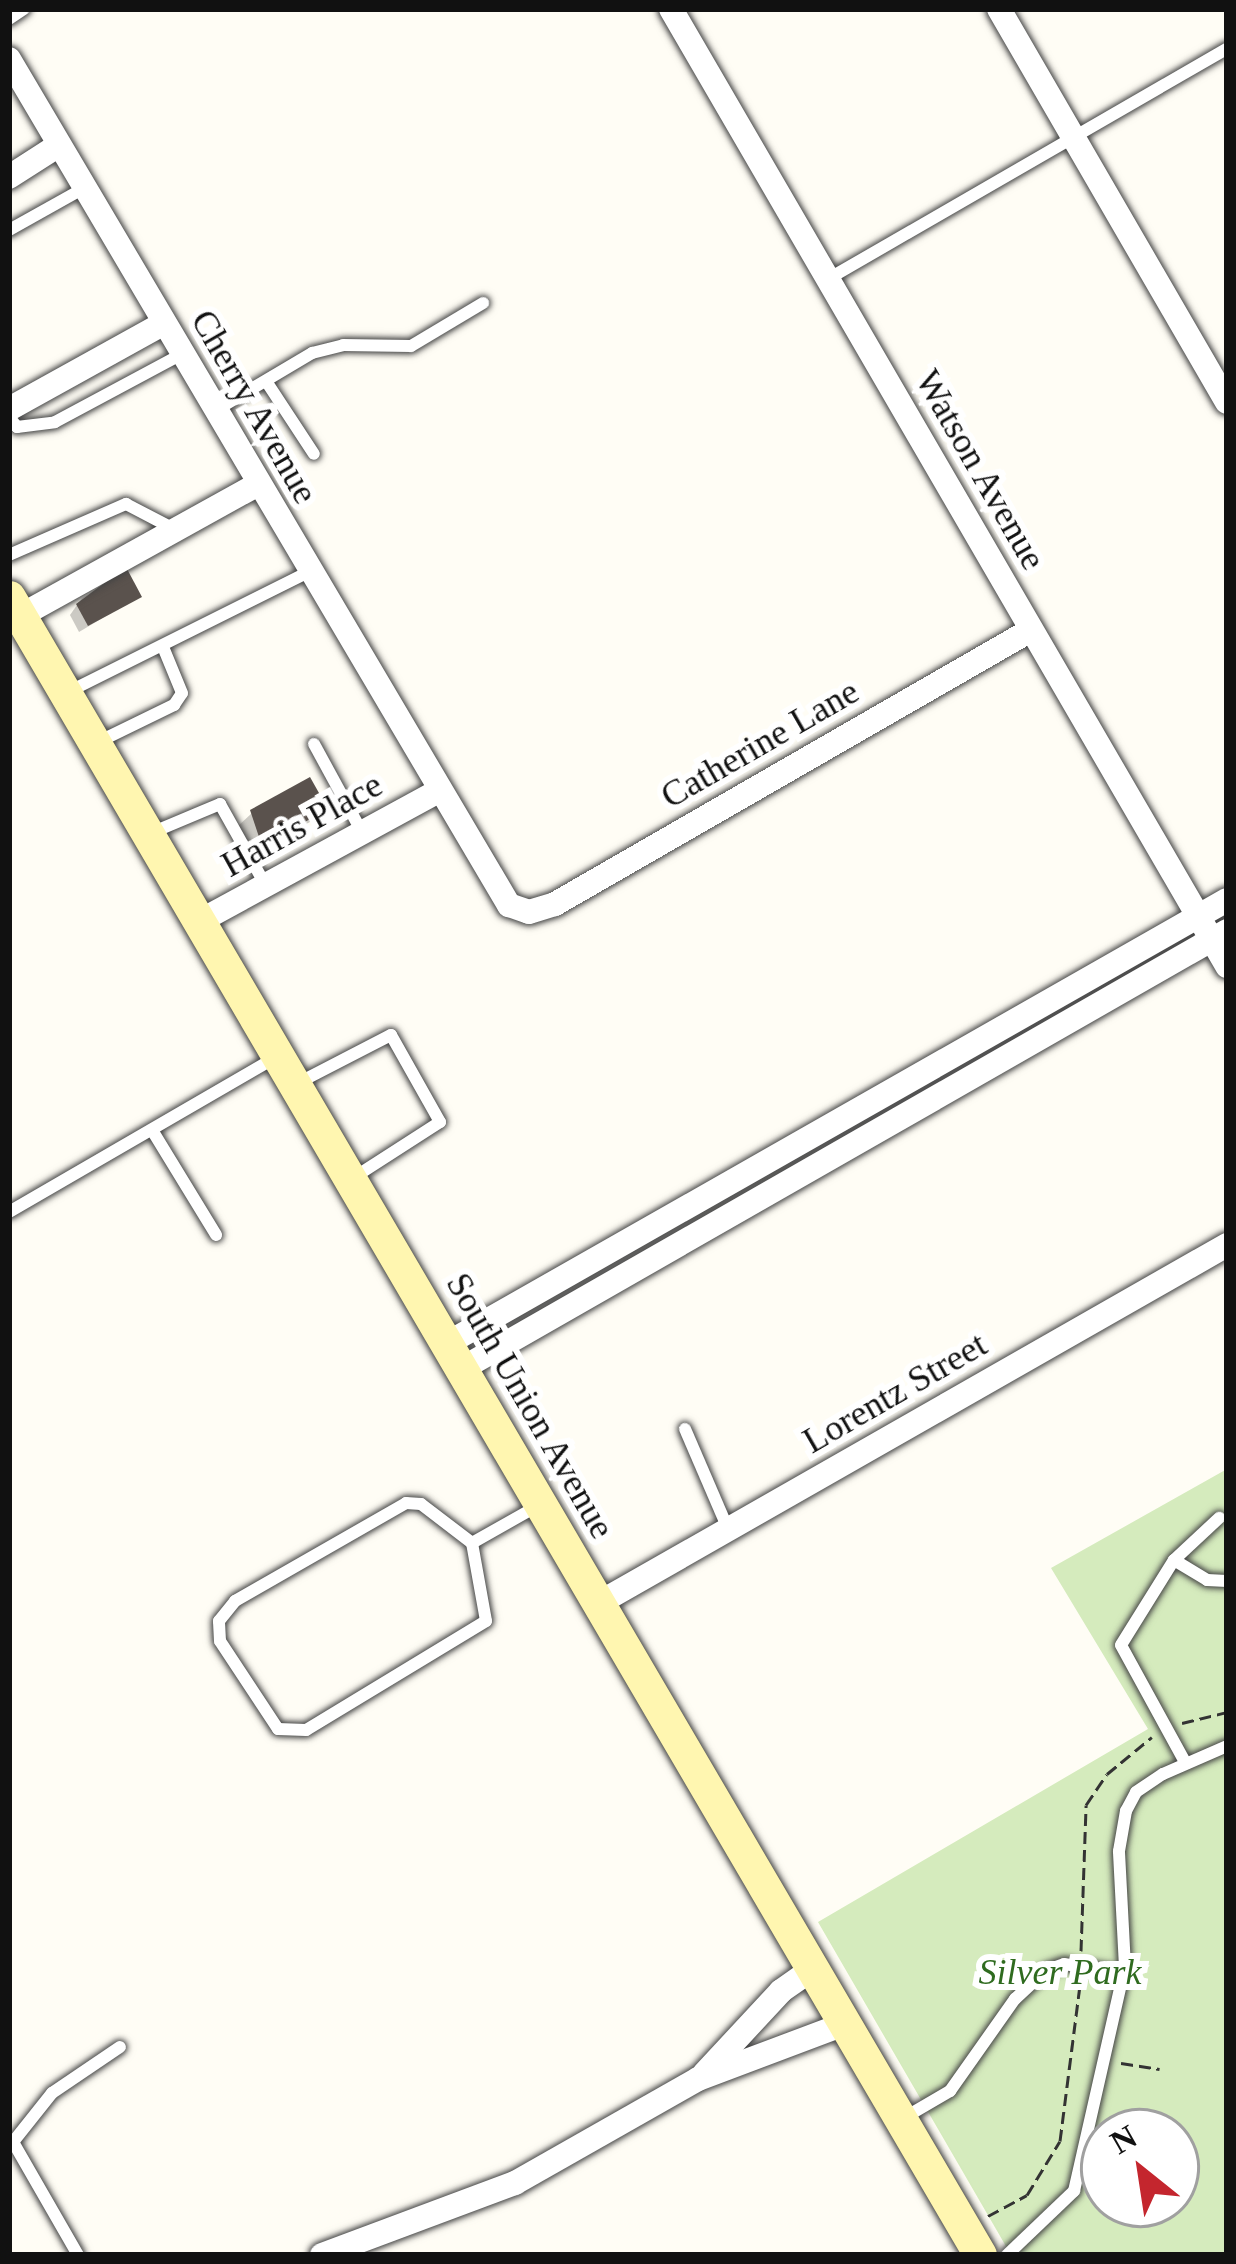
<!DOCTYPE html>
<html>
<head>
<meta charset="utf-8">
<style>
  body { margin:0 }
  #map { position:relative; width:1236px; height:2264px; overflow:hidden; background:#fffdf5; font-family:"Times New Roman",serif }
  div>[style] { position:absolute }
  .green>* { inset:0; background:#d5ebbd }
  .shadow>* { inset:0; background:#0003 }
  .building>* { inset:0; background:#5a524d }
  .path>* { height:3px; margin-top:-1.5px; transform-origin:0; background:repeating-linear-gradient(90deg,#333 0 12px,transparent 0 18px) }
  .roads { filter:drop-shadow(0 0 3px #444) drop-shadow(0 0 3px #444) }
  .service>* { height:12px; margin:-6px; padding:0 6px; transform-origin:6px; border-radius:6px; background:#fff }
  .minor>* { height:24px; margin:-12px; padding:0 12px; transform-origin:12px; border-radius:12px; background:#fff }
  .secondary>* { height:33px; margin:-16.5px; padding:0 16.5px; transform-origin:16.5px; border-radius:16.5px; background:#fff6b0 }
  span { translate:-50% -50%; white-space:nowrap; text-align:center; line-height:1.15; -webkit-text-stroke:12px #fff; paint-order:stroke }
  .street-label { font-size:36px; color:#111 }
  .park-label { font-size:36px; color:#2f6b1f; font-style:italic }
  .frame { position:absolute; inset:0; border:12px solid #111; pointer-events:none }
  .north { position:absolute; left:1080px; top:2108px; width:120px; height:120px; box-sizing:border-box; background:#fff; border:3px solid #a0a0a0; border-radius:50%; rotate:330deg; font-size:33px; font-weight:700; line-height:48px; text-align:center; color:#111 }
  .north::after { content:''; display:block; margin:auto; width:42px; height:54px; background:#c4262e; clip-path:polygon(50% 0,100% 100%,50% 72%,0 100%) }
</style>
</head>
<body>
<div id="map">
  <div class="green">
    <i style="clip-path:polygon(evenodd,1227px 1469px,1227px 2255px,1011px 2255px,818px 1922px,1148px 1729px,1051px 1568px,1227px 1469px,1104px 2132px,1176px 2132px,1176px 2204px,1104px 2204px,1104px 2132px)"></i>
  </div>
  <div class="shadow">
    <i style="clip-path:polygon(124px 571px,138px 597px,79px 632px,70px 615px,82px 598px)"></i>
    <i style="clip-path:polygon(324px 809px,310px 822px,248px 856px,238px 826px,252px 813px)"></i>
  </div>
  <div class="building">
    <i style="clip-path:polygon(126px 567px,142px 597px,88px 626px,76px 604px)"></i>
    <i style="clip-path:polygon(310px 777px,328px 809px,262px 846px,250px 810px)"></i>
  </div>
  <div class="path">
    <i style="left:1182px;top:1723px;width:46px;rotate:-13.7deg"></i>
    <i style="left:1081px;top:1951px;width:146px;rotate:-88deg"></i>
    <i style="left:1086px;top:1805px;width:37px;rotate:-56deg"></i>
    <i style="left:1107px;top:1774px;width:58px;rotate:-39.4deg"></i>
    <i style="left:1121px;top:2063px;width:39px;rotate:9deg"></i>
    <i style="left:988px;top:2216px;width:44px;rotate:-28.3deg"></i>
    <i style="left:1027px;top:2195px;width:63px;rotate:-58.6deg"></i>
    <i style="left:1060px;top:2141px;width:157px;rotate:-82.7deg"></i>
  </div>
  <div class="roads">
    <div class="service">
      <i style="left:9px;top:19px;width:18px;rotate:-34deg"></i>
      <i style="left:9px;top:230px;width:86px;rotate:-29.2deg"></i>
      <i style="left:828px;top:279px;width:461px;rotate:-30deg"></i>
      <i style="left:266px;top:381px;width:87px;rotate:56.7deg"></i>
      <i style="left:216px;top:410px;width:112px;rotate:-30.7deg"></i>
      <i style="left:312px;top:353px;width:32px;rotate:-14deg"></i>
      <i style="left:343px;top:345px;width:68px;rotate:0.8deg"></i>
      <i style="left:411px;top:346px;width:84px;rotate:-30.8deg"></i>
      <i style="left:9px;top:417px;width:13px;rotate:51deg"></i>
      <i style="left:17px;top:427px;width:38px;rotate:-7deg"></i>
      <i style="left:55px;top:422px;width:144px;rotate:-28.2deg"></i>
      <i style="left:9px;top:555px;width:128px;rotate:-23.6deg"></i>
      <i style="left:126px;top:504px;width:56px;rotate:27.5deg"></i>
      <i style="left:68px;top:692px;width:269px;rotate:-26.5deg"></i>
      <i style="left:98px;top:742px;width:85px;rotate:-26deg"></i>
      <i style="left:174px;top:705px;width:14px;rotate:-56deg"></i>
      <i style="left:182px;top:693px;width:50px;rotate:-112.4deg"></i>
      <i style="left:314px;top:744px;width:100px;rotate:61.4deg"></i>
      <i style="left:151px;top:833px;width:75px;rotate:-22.8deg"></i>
      <i style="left:220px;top:804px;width:94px;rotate:60.7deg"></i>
      <i style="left:296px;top:1084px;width:107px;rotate:-27.3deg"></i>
      <i style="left:391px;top:1035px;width:100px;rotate:60.6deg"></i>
      <i style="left:440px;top:1122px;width:103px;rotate:147.2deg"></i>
      <i style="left:152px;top:1130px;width:123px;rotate:58.6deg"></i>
      <i style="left:9px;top:1212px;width:305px;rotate:-30.1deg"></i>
      <i style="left:685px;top:1429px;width:109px;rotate:66.7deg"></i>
      <i style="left:406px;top:1503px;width:15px;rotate:4deg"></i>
      <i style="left:421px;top:1504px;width:64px;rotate:37.4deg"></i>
      <i style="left:472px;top:1543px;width:79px;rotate:79.8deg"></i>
      <i style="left:486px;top:1621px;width:210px;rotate:148.8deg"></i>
      <i style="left:306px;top:1730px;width:28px;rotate:-178deg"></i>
      <i style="left:278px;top:1729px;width:105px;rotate:-123.4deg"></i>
      <i style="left:220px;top:1641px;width:20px;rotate:-93deg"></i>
      <i style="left:219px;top:1621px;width:26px;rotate:-51deg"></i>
      <i style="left:235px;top:1601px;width:197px;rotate:-29.8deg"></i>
      <i style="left:472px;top:1543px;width:79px;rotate:-29.5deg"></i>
      <i style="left:1174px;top:1560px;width:62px;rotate:-43deg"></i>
      <i style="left:1185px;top:1762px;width:133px;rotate:-118.7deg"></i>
      <i style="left:1121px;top:1645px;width:100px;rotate:-58.1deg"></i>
      <i style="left:1174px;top:1560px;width:39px;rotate:31deg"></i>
      <i style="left:1207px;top:1580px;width:20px;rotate:3deg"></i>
      <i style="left:902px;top:2119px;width:56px;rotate:-30.3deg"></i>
      <i style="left:950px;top:2091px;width:113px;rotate:-54.8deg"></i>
      <i style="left:1015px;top:1999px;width:41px;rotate:-43deg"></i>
      <i style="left:1045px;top:1971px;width:20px;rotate:-20deg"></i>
      <i style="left:1064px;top:1964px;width:60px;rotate:8.7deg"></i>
      <i style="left:78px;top:2255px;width:130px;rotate:-119.9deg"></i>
      <i style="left:13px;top:2142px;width:63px;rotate:-51.5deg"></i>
      <i style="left:52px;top:2093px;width:82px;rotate:-34.1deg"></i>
      <i style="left:1007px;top:2255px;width:93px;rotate:-43.7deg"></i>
      <i style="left:1074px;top:2191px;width:230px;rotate:-77.2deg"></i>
      <i style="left:1125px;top:1967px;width:116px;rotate:-93deg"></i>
      <i style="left:1119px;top:1851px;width:41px;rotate:-80.1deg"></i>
      <i style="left:1126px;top:1811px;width:21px;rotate:-62deg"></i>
      <i style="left:1136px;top:1792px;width:32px;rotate:-34deg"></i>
      <i style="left:1163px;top:1774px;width:70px;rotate:-23.6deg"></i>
    </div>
    <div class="minor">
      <i style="left:671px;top:9px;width:1107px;rotate:59.84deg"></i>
      <i style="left:999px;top:9px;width:454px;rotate:59.9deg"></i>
      <i style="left:9px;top:59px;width:983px;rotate:59.42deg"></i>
      <i style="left:509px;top:905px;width:21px;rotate:19deg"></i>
      <i style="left:529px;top:912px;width:27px;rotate:-17deg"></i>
      <i style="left:555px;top:904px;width:549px;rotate:-29.93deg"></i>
      <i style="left:9px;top:177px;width:59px;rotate:-32.6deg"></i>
      <i style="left:9px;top:409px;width:177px;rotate:-29deg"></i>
      <i style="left:20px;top:616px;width:272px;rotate:-29deg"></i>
      <i style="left:200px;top:921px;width:270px;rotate:-28.6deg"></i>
      <i style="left:448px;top:1343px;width:896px;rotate:-29.63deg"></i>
      <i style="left:463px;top:1368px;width:880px;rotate:-29.77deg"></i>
      <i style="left:599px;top:1603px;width:723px;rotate:-29.69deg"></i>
      <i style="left:704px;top:2074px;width:113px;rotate:-47.1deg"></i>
      <i style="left:781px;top:1991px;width:39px;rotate:-35deg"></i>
      <i style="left:322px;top:2255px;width:206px;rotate:-20.5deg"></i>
      <i style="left:515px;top:2183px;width:210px;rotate:-29.6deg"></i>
      <i style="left:698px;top:2079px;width:156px;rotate:-20.6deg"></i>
    </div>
    <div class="secondary">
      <i style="left:9px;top:597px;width:1921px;rotate:59.64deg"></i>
    </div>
  </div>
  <div class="street-label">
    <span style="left:254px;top:407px;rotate:60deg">Cherry Avenue</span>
    <span style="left:980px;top:470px;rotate:60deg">Watson Avenue</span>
    <span style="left:760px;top:744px;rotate:-30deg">Catherine Lane</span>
    <span style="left:302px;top:825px;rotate:-29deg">Harris Place</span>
    <span style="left:895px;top:1393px;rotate:-30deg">Lorentz Street</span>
    <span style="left:530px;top:1406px;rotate:60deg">South Union Avenue</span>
  </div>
  <div class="park-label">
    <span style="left:1060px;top:1973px">Silver Park</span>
  </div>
  <div class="frame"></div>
  <div class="north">N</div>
</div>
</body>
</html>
